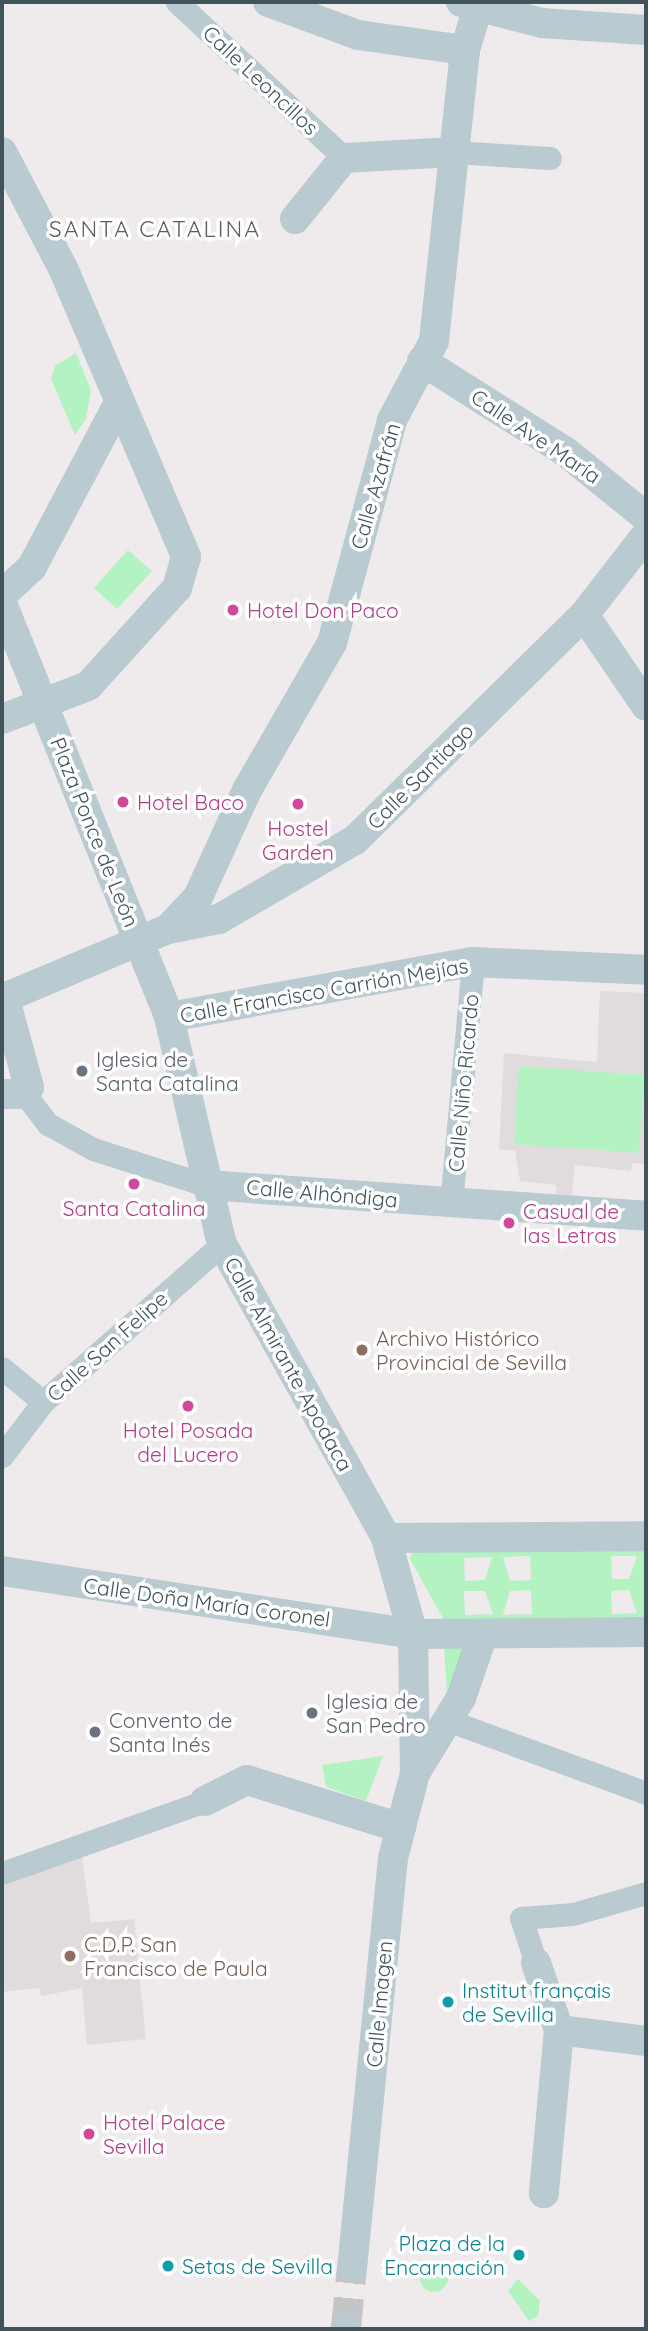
<!DOCTYPE html>
<html>
<head>
<meta charset="utf-8">
<style>
  body { margin:0 }
  #map { position:relative; width:648px; height:2331px; overflow:hidden; background:#efebec; font-family:Quicksand,sans-serif }
  div>[style] { position:absolute }
  .education>* { inset:0; background:#e0dcde }
  .green>* { inset:0; background:#b3f3c1 }
  .round { border-radius:50% }
  .minor-tunnel>* { height:30px; margin-top:-15px; transform-origin:0; background:repeating-linear-gradient(90deg,#c4c5c8 0 30px,transparent 0 45px) }
  .pedestrian>* { height:23px; margin:-11.5px; padding:0 11.5px; transform-origin:11.5px; border-radius:11.5px; background:#bacad1 }
  .minor>* { height:30px; margin:-15px; padding:0 15px; transform-origin:15px; border-radius:15px; background:#bacad1 }
  .dots>* { width:19px; height:19px; translate:-50% -50%; box-sizing:border-box; border:4px solid #fff; border-radius:50% }
  span { translate:-50% -50%; white-space:nowrap; text-align:center; line-height:1.15; -webkit-text-stroke:7px #fff; paint-order:stroke }
  .street-label { font-size:21px; color:#42545b }
  .hotel-label { font-size:21px; color:#b23c85 }
  .left { translate:0 -50%; text-align:left }
  .worship-label { font-size:21px; color:#5b616d }
  .education-label { font-size:21px; color:#785e54 }
  .culture-label { font-size:21px; color:#0d838f }
  .right { translate:-100% -50%; text-align:right }
  .neighbourhood-label { font-size:23px; color:#585e62; letter-spacing:2px }
  .frame { position:absolute; inset:0; border:4px solid #42545b; pointer-events:none }
</style>
</head>
<body>
<div id="map">
  <div class="education">
    <i style="clip-path:polygon(600px 991px,646px 993px,646px 1164px,632px 1163px,631px 1171px,575px 1165px,571px 1201px,556px 1200px,556px 1185px,520px 1181px,515px 1151px,499px 1149px,504px 1053px,597px 1062px)"></i>
    <i style="clip-path:polygon(82px 1856px,91px 1923px,134px 1919px,146px 2039px,87px 2045px,82px 1988px,41px 1996px,40px 1988px,2px 1992px,2px 1882px)"></i>
  </div>
  <div class="green">
    <i style="clip-path:polygon(76px 353px,91px 390px,86px 419px,75px 435px,51px 379px,55px 366px)"></i>
    <i style="clip-path:polygon(128px 550px,152px 571px,117px 609px,94px 588px)"></i>
    <i style="clip-path:polygon(519px 1066px,644px 1075px,639px 1153px,514px 1144px)"></i>
    <i style="clip-path:polygon(evenodd,646px 1550px,646px 1618px,444px 1620px,410px 1559px,412px 1552px,646px 1550px,530px 1556px,531px 1580px,510px 1581px,503px 1557px,530px 1556px,646px 1550px,611px 1556px,637px 1556px,629px 1579px,612px 1579px,611px 1556px,646px 1550px,492px 1557px,485px 1580px,465px 1581px,464px 1558px,492px 1557px,646px 1550px,531px 1590px,532px 1614px,503px 1615px,510px 1591px,531px 1590px,646px 1550px,629px 1590px,637px 1613px,612px 1614px,611px 1591px,629px 1590px,646px 1550px,464px 1591px,485px 1591px,493px 1614px,465px 1615px,464px 1591px)"></i>
    <i style="clip-path:polygon(471px 1644px,447px 1693px,444px 1646px)"></i>
    <i style="clip-path:polygon(383px 1756px,366px 1801px,326px 1787px,322px 1765px)"></i>
    <i class="round" style="left:420px;top:2264px;width:28px;height:28px"></i>
    <i style="clip-path:polygon(518px 2279px,540px 2301px,538px 2316px,529px 2321px,508px 2291px)"></i>
  </div>
  <div class="minor-tunnel">
    <i style="left:346px;top:2328px;width:61px;rotate:-84.4deg"></i>
  </div>
  <div class="pedestrian">
    <i style="left:177px;top:2px;width:229px;rotate:43deg"></i>
    <i style="left:454px;top:152px;width:96px;rotate:3.6deg"></i>
    <i style="left:25px;top:1094px;width:38px;rotate:53deg"></i>
    <i style="left:48px;top:1124px;width:51px;rotate:29.1deg"></i>
    <i style="left:93px;top:1149px;width:119px;rotate:17.7deg"></i>
    <i style="left:451px;top:1204px;width:243px;rotate:-84.8deg"></i>
    <i style="left:2px;top:1368px;width:53px;rotate:39.7deg"></i>
    <i style="left:2px;top:1456px;width:68px;rotate:-52.8deg"></i>
    <i style="left:43px;top:1402px;width:239px;rotate:-41.4deg"></i>
    <i style="left:447px;top:1720px;width:212px;rotate:20.1deg"></i>
    <i style="left:2px;top:1873px;width:215px;rotate:-19.5deg"></i>
    <i style="left:536px;top:1963px;width:47px;rotate:-108.4deg"></i>
    <i style="left:521px;top:1918px;width:52px;rotate:-4.4deg"></i>
    <i style="left:573px;top:1914px;width:76px;rotate:-16deg"></i>
  </div>
  <div class="minor">
    <i style="left:268px;top:2px;width:96px;rotate:20.1deg"></i>
    <i style="left:358px;top:35px;width:108px;rotate:8deg"></i>
    <i style="left:461px;top:2px;width:84px;rotate:14.5deg"></i>
    <i style="left:542px;top:23px;width:104px;rotate:3.9deg"></i>
    <i style="left:2px;top:152px;width:131px;rotate:62.3deg"></i>
    <i style="left:63px;top:268px;width:314px;rotate:66.9deg"></i>
    <i style="left:186px;top:557px;width:32px;rotate:106deg"></i>
    <i style="left:177px;top:588px;width:132px;rotate:132.2deg"></i>
    <i style="left:88px;top:686px;width:92px;rotate:159deg"></i>
    <i style="left:295px;top:219px;width:78px;rotate:-51.2deg"></i>
    <i style="left:344px;top:158px;width:110px;rotate:-3.1deg"></i>
    <i style="left:422px;top:361px;width:170px;rotate:32.3deg"></i>
    <i style="left:566px;top:452px;width:103px;rotate:39.1deg"></i>
    <i style="left:2px;top:595px;width:41px;rotate:-43deg"></i>
    <i style="left:32px;top:567px;width:186px;rotate:-62.1deg"></i>
    <i style="left:2px;top:603px;width:446px;rotate:68deg"></i>
    <i style="left:169px;top:1017px;width:233px;rotate:76.9deg"></i>
    <i style="left:222px;top:1244px;width:337px;rotate:60.8deg"></i>
    <i style="left:386px;top:1538px;width:100px;rotate:74.3deg"></i>
    <i style="left:413px;top:1634px;width:139px;rotate:89.2deg"></i>
    <i style="left:415px;top:1773px;width:88px;rotate:104.5deg"></i>
    <i style="left:393px;top:1858px;width:411px;rotate:95.7deg"></i>
    <i style="left:584px;top:615px;width:110px;rotate:55.7deg"></i>
    <i style="left:168px;top:929px;width:44px;rotate:-46.8deg"></i>
    <i style="left:198px;top:897px;width:118px;rotate:-65.4deg"></i>
    <i style="left:247px;top:790px;width:170px;rotate:-60deg"></i>
    <i style="left:332px;top:643px;width:231px;rotate:-74.9deg"></i>
    <i style="left:392px;top:420px;width:89px;rotate:-62deg"></i>
    <i style="left:434px;top:341px;width:293px;rotate:-83.9deg"></i>
    <i style="left:465px;top:50px;width:45px;rotate:-73.2deg"></i>
    <i style="left:2px;top:999px;width:180px;rotate:-22.9deg"></i>
    <i style="left:168px;top:929px;width:52px;rotate:-11.1deg"></i>
    <i style="left:219px;top:919px;width:157px;rotate:-30.2deg"></i>
    <i style="left:355px;top:840px;width:321px;rotate:-44.5deg"></i>
    <i style="left:584px;top:615px;width:101px;rotate:-52.2deg"></i>
    <i style="left:169px;top:1017px;width:309px;rotate:-10.3deg"></i>
    <i style="left:473px;top:962px;width:173px;rotate:2.6deg"></i>
    <i style="left:2px;top:1094px;width:23px"></i>
    <i style="left:25px;top:1094px;width:8px;rotate:-60deg"></i>
    <i style="left:29px;top:1087px;width:91px;rotate:-105.3deg"></i>
    <i style="left:206px;top:1185px;width:441px;rotate:4deg"></i>
    <i style="left:386px;top:1538px;width:260px;rotate:-0.4deg"></i>
    <i style="left:2px;top:1571px;width:416px;rotate:8.7deg"></i>
    <i style="left:413px;top:1634px;width:233px;rotate:-0.5deg"></i>
    <i style="left:417px;top:1770px;width:84px;rotate:-58.6deg"></i>
    <i style="left:461px;top:1698px;width:68px;rotate:-71deg"></i>
    <i style="left:205px;top:1801px;width:47px;rotate:-26.6deg"></i>
    <i style="left:247px;top:1780px;width:161px;rotate:17.3deg"></i>
    <i style="left:536px;top:1963px;width:71px;rotate:71.1deg"></i>
    <i style="left:559px;top:2030px;width:164px;rotate:95.3deg"></i>
    <i style="left:559px;top:2030px;width:88px;rotate:7.2deg"></i>
    <i style="left:346px;top:2329px;width:1px;rotate:-90deg"></i>
  </div>
  <div class="dots">
    <i style="left:233px;top:610px;background:#d1479c"></i>
    <i style="left:123px;top:802px;background:#d1479c"></i>
    <i style="left:298px;top:804px;background:#d1479c"></i>
    <i style="left:82px;top:1071px;background:#6b7280"></i>
    <i style="left:134px;top:1184px;background:#d1479c"></i>
    <i style="left:509px;top:1223px;background:#d1479c"></i>
    <i style="left:362px;top:1350px;background:#8d6e63"></i>
    <i style="left:188px;top:1406px;background:#d1479c"></i>
    <i style="left:312px;top:1713px;background:#6b7280"></i>
    <i style="left:95px;top:1732px;background:#6b7280"></i>
    <i style="left:70px;top:1956px;background:#8d6e63"></i>
    <i style="left:448px;top:2002px;background:#0f9aa8"></i>
    <i style="left:89px;top:2134px;background:#d1479c"></i>
    <i style="left:519px;top:2255px;background:#0f9aa8"></i>
    <i style="left:168px;top:2266px;background:#0f9aa8"></i>
  </div>
  <div class="street-label">
    <span style="left:261px;top:80px;rotate:43deg">Calle Leoncillos</span>
    <span style="left:536px;top:436px;rotate:34deg">Calle Ave María</span>
    <span style="left:375px;top:486px;rotate:-74deg">Calle Azafrán</span>
    <span style="left:420px;top:776px;rotate:-45deg">Calle Santiago</span>
    <span style="left:95px;top:832px;rotate:68deg">Plaza Ponce de León</span>
    <span style="left:324px;top:990px;rotate:-10deg">Calle Francisco Carrión Mejías</span>
    <span style="left:463px;top:1083px;rotate:-85deg">Calle Niño Ricardo</span>
    <span style="left:322px;top:1193px;rotate:5deg">Calle Alhóndiga</span>
    <span style="left:107px;top:1346px;rotate:-42deg">Calle San Felipe</span>
    <span style="left:289px;top:1364px;rotate:61deg">Calle Almirante Apodaca</span>
    <span style="left:207px;top:1602px;rotate:8deg">Calle Doña María Coronel</span>
    <span style="left:379px;top:2004px;rotate:-85deg">Calle Imagen</span>
  </div>
  <div class="hotel-label">
    <span class="left" style="left:247px;top:610px">Hotel Don Paco</span>
    <span class="left" style="left:137px;top:802px">Hotel Baco</span>
    <span style="left:298px;top:840px">Hostel<br>Garden</span>
    <span style="left:134px;top:1208px">Santa Catalina</span>
    <span class="left" style="left:523px;top:1223px">Casual de<br>las Letras</span>
    <span style="left:188px;top:1442px">Hotel Posada<br>del Lucero</span>
    <span class="left" style="left:103px;top:2134px">Hotel Palace<br>Sevilla</span>
  </div>
  <div class="worship-label">
    <span class="left" style="left:96px;top:1071px">Iglesia de<br>Santa Catalina</span>
    <span class="left" style="left:326px;top:1713px">Iglesia de<br>San Pedro</span>
    <span class="left" style="left:109px;top:1732px">Convento de<br>Santa Inés</span>
  </div>
  <div class="education-label">
    <span class="left" style="left:376px;top:1350px">Archivo Histórico<br>Provincial de Sevilla</span>
    <span class="left" style="left:84px;top:1956px">C.D.P. San<br>Francisco de Paula</span>
  </div>
  <div class="culture-label">
    <span class="left" style="left:462px;top:2002px">Institut français<br>de Sevilla</span>
    <span class="right" style="left:505px;top:2255px">Plaza de la<br>Encarnación</span>
    <span class="left" style="left:182px;top:2266px">Setas de Sevilla</span>
  </div>
  <div class="neighbourhood-label">
    <span style="left:155px;top:229px">SANTA CATALINA</span>
  </div>
  <div class="frame"></div>
</div>
</body>
</html>
